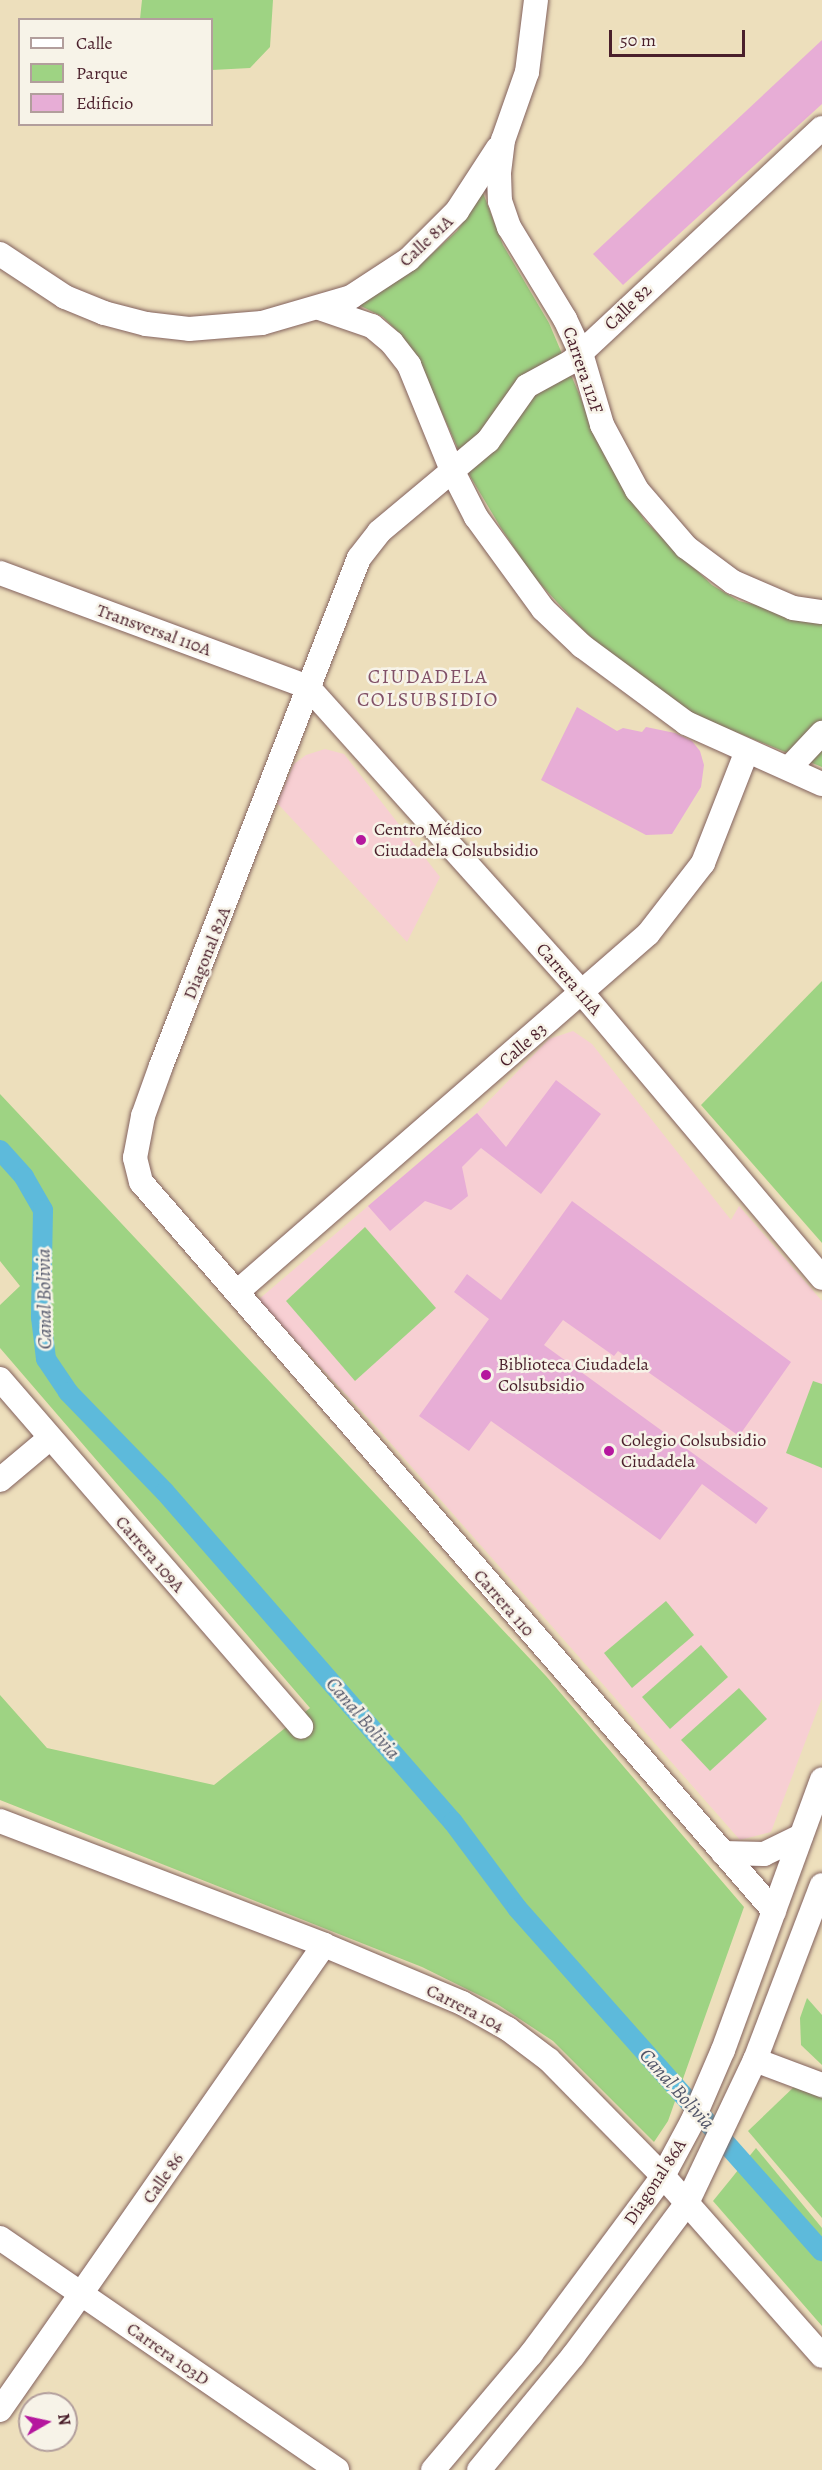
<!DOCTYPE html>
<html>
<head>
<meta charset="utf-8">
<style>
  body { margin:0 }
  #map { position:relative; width:822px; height:2470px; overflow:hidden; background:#eddfbc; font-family:Alegreya,serif }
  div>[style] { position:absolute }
  .built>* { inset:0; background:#f7cfd3 }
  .green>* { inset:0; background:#9ed383 }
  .canal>* { height:20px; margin:-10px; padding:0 10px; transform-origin:10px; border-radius:10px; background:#5dbadb }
  .building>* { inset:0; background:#e7add6 }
  .roads { filter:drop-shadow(0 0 2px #83625e) drop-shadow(0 0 2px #83625e) }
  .minor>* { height:24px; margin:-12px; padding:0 12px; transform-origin:12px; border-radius:12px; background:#fff }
  .dots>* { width:16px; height:16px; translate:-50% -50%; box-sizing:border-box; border:3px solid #f7f3e8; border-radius:50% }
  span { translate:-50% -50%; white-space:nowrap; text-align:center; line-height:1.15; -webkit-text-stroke:5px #f7f3e8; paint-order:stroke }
  .street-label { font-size:18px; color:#4a1f2b }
  .poi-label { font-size:18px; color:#4a1f2b }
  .left { translate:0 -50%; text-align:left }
  .neighbourhood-label { font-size:20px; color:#815167; letter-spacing:1.5px }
  .water-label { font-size:20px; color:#515569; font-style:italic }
  .legend { position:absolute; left:18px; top:18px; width:195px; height:108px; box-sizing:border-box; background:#f7f3e8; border:2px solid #b29e9c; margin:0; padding:8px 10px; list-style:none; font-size:18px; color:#4a1f2b }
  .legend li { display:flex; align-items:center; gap:12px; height:30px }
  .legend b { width:30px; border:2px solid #b29e9c }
  .north { position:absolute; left:18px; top:2392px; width:60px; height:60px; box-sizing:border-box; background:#f7f3e8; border:2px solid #b29e9c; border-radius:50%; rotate:81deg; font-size:16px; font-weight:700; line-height:24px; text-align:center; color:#4a1f2b }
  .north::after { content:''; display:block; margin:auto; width:21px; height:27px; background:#b5179e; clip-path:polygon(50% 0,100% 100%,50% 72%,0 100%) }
  .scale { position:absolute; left:609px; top:30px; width:136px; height:27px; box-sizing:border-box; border:3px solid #4a1f2b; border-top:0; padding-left:8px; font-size:18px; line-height:21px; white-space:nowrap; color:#4a1f2b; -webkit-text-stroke:4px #f7f3e8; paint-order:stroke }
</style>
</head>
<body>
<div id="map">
  <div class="built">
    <i style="clip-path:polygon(325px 749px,344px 754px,440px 877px,407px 942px,277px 803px,294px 764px,306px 755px)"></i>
    <i style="clip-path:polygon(573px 1031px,592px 1044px,731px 1220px,739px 1206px,822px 1301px,822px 1698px,771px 1832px,740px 1840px,381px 1432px,258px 1300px,477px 1113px,549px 1039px)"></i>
  </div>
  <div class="green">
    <i style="clip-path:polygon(142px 0,273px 0,270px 47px,250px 68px,212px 70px,212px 20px,140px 19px)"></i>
    <i style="clip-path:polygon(483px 193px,503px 245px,549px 323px,607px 460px,645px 521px,712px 585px,739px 601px,822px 621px,822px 767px,699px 717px,625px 669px,579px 626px,533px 576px,501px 528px,470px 476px,419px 361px,401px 335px,383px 317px,359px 305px,414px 270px,457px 231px)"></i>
    <i style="clip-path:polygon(822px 981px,822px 1243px,701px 1105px)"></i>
    <i style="clip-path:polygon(0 1094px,546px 1676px,744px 1907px,668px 2121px,654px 2142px,553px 2041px,497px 2004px,422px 1967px,0 1800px,0 1695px,47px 1748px,214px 1785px,310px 1708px,0 1348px,0 1305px,20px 1286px,0 1261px)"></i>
    <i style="clip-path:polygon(365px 1227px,436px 1308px,355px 1381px,286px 1301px)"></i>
    <i style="clip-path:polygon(813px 1381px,822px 1384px,822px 1468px,786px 1453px)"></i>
    <i style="clip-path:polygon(666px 1601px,694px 1635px,632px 1688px,604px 1653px)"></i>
    <i style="clip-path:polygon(701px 1645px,728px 1677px,670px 1729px,642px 1697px)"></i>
    <i style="clip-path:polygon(739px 1688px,767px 1719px,710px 1771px,681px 1740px)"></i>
    <i style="clip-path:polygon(807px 1998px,822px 2015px,822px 2065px,801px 2045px,800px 2018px)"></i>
    <i style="clip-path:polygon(797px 2084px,822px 2093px,822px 2218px,748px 2131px)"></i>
    <i style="clip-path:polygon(756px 2148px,822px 2228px,822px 2326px,713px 2201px)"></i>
  </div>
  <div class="canal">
    <i style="left:0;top:1150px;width:36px;rotate:48deg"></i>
    <i style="left:24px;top:1177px;width:38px;rotate:60deg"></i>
    <i style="left:43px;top:1210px;width:107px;rotate:91.1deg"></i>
    <i style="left:41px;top:1317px;width:42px;rotate:83.2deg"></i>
    <i style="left:46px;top:1359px;width:40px;rotate:56deg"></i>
    <i style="left:68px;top:1392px;width:139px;rotate:45.9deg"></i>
    <i style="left:165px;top:1492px;width:438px;rotate:48.9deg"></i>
    <i style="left:453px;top:1822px;width:107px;rotate:53.3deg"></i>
    <i style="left:517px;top:1908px;width:459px;rotate:48.4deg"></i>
  </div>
  <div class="building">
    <i style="clip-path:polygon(822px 40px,822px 104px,623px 285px,593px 254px)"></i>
    <i style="clip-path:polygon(577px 707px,617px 731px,623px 728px,642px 732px,646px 727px,675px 733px,692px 741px,700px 751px,704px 765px,701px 787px,672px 834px,646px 835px,541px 780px)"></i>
    <i style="clip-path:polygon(556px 1080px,601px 1114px,541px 1194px,481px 1148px,462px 1167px,468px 1196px,451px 1210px,425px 1201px,390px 1231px,368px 1206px,477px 1113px,506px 1147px)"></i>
    <i style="clip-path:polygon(572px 1201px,791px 1362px,739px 1436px,618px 1351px,614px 1356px,563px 1320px,544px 1345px,768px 1508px,756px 1524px,702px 1484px,660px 1540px,491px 1421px,469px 1451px,419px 1416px,489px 1319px,454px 1292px,467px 1274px,501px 1300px)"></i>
  </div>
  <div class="roads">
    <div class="minor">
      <i style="left:536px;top:0;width:73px;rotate:97.1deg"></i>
      <i style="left:527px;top:72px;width:72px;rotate:109.4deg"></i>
      <i style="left:503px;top:140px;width:34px;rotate:97deg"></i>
      <i style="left:499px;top:174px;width:27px;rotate:88deg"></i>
      <i style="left:500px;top:201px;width:28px;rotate:71deg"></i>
      <i style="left:509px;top:227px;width:108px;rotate:58.7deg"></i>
      <i style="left:565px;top:319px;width:38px;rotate:65deg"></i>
      <i style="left:581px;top:353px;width:75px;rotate:73.7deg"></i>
      <i style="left:602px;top:425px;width:74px;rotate:61.7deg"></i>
      <i style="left:637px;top:490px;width:75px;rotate:49.3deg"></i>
      <i style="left:686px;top:547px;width:59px;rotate:36.7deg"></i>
      <i style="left:733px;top:582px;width:65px;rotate:23.4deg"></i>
      <i style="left:793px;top:608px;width:29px;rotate:8deg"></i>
      <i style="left:0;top:254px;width:78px;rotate:33.5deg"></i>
      <i style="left:65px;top:297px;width:42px;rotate:22.3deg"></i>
      <i style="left:104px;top:313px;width:43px;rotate:14.7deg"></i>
      <i style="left:146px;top:324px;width:43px;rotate:6.6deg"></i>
      <i style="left:189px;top:329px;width:73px;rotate:-4.7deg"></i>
      <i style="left:262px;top:323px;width:93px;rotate:-16.3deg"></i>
      <i style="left:351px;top:297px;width:69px;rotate:-33.2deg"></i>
      <i style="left:409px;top:259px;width:68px;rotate:-45deg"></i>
      <i style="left:457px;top:211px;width:75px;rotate:-56.9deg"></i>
      <i style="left:319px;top:308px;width:56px;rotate:18.8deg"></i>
      <i style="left:372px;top:326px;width:26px;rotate:40deg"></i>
      <i style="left:392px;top:343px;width:28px;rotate:52deg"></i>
      <i style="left:409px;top:365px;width:111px;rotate:67.8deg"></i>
      <i style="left:451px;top:468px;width:55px;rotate:63deg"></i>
      <i style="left:476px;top:517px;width:114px;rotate:53.9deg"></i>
      <i style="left:543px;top:609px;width:54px;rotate:43.5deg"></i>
      <i style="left:582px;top:646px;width:129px;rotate:36.5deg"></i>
      <i style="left:686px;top:723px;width:149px;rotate:24.2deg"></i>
      <i style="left:0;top:573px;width:328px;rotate:20.3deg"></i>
      <i style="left:308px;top:687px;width:412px;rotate:48.1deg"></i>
      <i style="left:583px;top:994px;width:371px;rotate:49.9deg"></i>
      <i style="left:790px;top:767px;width:47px;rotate:-46.7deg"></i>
      <i style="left:237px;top:1292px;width:545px;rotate:-41.06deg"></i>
      <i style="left:648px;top:934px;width:90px;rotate:-52.2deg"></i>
      <i style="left:703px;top:863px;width:120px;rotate:-68.6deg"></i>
      <i style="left:0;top:1379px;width:460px;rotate:49.1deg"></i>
      <i style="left:0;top:1480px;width:65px;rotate:-40deg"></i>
      <i style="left:0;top:1821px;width:347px;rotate:20.9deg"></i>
      <i style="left:324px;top:1945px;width:150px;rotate:22.8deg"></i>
      <i style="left:462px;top:2003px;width:53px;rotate:29.5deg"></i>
      <i style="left:508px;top:2029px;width:51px;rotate:37.1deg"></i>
      <i style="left:549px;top:2060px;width:163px;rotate:45.5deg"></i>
      <i style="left:663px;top:2176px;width:240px;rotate:48.5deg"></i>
      <i style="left:723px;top:1853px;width:41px;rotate:1.4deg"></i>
      <i style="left:764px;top:1854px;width:41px;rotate:-25.9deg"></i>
      <i style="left:774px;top:1911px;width:965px;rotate:-130.97deg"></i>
      <i style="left:141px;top:1182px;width:25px;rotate:-104deg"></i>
      <i style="left:135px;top:1158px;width:43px;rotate:-79.2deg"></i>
      <i style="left:143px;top:1116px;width:53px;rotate:-70.2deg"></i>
      <i style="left:161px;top:1066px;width:545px;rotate:-68.71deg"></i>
      <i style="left:359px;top:558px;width:33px;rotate:-52deg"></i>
      <i style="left:379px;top:532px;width:142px;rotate:-39.9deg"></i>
      <i style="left:488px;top:441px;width:67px;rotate:-54.7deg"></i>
      <i style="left:527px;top:386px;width:50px;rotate:-28.6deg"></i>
      <i style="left:571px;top:362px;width:343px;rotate:-43deg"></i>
      <i style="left:755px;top:2060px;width:72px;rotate:20.5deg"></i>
      <i style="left:0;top:2238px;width:409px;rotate:34.5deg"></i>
      <i style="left:0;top:2410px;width:567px;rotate:-55.13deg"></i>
      <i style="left:433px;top:2470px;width:152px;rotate:-49.8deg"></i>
      <i style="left:531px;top:2354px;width:222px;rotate:-53.4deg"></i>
      <i style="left:663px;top:2176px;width:61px;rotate:-61.8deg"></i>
      <i style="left:692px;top:2122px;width:78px;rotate:-66.7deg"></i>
      <i style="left:723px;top:2050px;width:288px;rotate:-69.9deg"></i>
      <i style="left:479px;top:2470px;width:148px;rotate:-50.5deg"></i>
      <i style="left:573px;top:2356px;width:191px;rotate:-53.3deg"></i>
      <i style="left:687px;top:2203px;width:158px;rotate:-64.6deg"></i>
      <i style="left:755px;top:2060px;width:187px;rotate:-69.1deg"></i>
    </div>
  </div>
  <div class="dots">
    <i style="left:361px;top:840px;background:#b5179e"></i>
    <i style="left:486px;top:1375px;background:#b5179e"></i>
    <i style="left:609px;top:1451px;background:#b5179e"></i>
  </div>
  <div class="street-label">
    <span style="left:426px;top:241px;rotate:-43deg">Calle 81A</span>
    <span style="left:628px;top:307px;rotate:-44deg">Calle 82</span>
    <span style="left:583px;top:370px;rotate:71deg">Carrera 112F</span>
    <span style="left:154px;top:630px;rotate:20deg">Transversal 110A</span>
    <span style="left:207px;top:953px;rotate:-68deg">Diagonal 82A</span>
    <span style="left:569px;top:979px;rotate:49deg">Carrera 111A</span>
    <span style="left:523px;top:1045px;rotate:-41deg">Calle 83</span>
    <span style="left:150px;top:1554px;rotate:49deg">Carrera 109A</span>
    <span style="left:504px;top:1603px;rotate:49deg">Carrera 110</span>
    <span style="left:465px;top:2008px;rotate:27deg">Carrera 104</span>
    <span style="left:163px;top:2178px;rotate:-55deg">Calle 86</span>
    <span style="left:655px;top:2182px;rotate:-57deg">Diagonal 86A</span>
    <span style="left:168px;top:2354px;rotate:35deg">Carrera 103D</span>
  </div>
  <div class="poi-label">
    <span class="left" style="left:374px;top:840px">Centro Médico<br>Ciudadela Colsubsidio</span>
    <span class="left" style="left:498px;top:1375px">Biblioteca Ciudadela<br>Colsubsidio</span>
    <span class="left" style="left:621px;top:1451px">Colegio Colsubsidio<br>Ciudadela</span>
  </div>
  <div class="neighbourhood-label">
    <span style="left:428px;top:688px">CIUDADELA<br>COLSUBSIDIO</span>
  </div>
  <div class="water-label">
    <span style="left:44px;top:1299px;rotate:-91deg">Canal Bolivia</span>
    <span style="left:363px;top:1718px;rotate:49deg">Canal Bolivia</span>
    <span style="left:677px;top:2089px;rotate:48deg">Canal Bolivia</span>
  </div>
  <ul class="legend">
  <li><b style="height:8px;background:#fff"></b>Calle</li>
  <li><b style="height:16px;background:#9ed383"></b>Parque</li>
  <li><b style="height:16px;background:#e7add6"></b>Edificio</li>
  </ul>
  <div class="north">N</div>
  <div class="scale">50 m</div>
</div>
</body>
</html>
